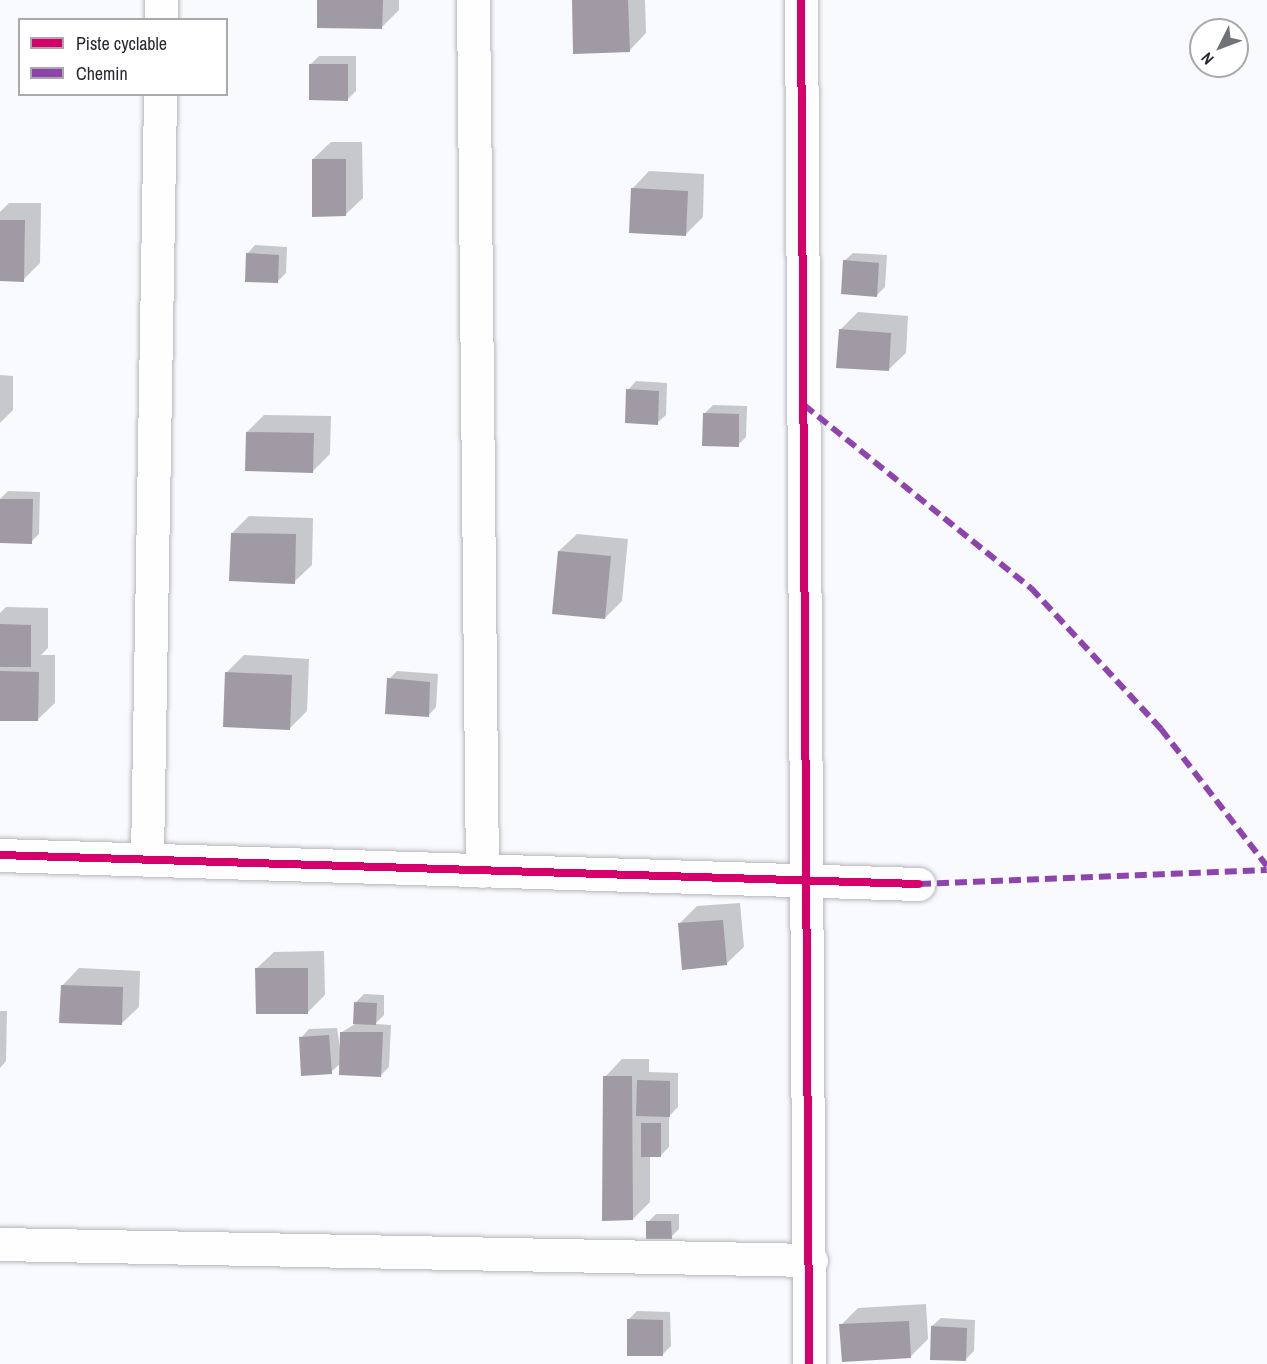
<!DOCTYPE html>
<html>
<head>
<meta charset="utf-8">
<style>
  body { margin:0 }
  #map { position:relative; width:1267px; height:1364px; overflow:hidden; background:#f9fafe; font-family:"Archivo Narrow",sans-serif }
  div>[style] { position:absolute }
  .shadow>* { inset:0; background:#0003 }
  .building>* { inset:0; background:#9f9aa4 }
  .roads { filter:drop-shadow(0 0 2px #b6b6ba) drop-shadow(0 0 2px #b6b6ba) }
  .minor>* { height:33px; margin:-16.5px; padding:0 16.5px; transform-origin:16.5px; border-radius:16.5px; background:#fefeff }
  .quiet>* { height:6px; margin-top:-3px; transform-origin:0; background:repeating-linear-gradient(90deg,#8e44ad 0 12px,transparent 0 18px) }
  .cycleway>* { height:8px; margin:-4px; padding:0 4px; transform-origin:4px; border-radius:4px; background:#d6006c }
  span { translate:-50% -50%; white-space:nowrap; text-align:center; line-height:1.15; -webkit-text-stroke:6px #fff; paint-order:stroke }
  .legend { position:absolute; left:18px; top:18px; width:210px; height:78px; box-sizing:border-box; background:#fff; border:2px solid #a9a9ac; margin:0; padding:8px 10px; list-style:none; font-size:18px; color:#28292f }
  .legend li { display:flex; align-items:center; gap:12px; height:30px }
  .legend b { width:30px; border:2px solid #a9a9ac }
  .north { position:absolute; left:1189px; top:18px; width:60px; height:60px; box-sizing:border-box; background:#fff; border:2px solid #a9a9ac; border-radius:50%; rotate:228deg; font-size:16px; font-weight:700; line-height:24px; text-align:center; color:#28292f }
  .north::after { content:''; display:block; margin:auto; width:21px; height:27px; background:#717277; clip-path:polygon(50% 0,100% 100%,50% 72%,0 100%) }
</style>
</head>
<body>
<div id="map">
  <div class="shadow">
    <i style="clip-path:polygon(319px 0,399px 0,399px 10px,382px 27px)"></i>
    <i style="clip-path:polygon(573px 0,645px 0,646px 33px,629px 51px)"></i>
    <i style="clip-path:polygon(319px 56px,356px 56px,356px 91px,348px 99px,311px 64px)"></i>
    <i style="clip-path:polygon(331px 142px,362px 142px,363px 198px,345px 215px,313px 159px)"></i>
    <i style="clip-path:polygon(649px 171px,704px 174px,703px 217px,685px 235px,632px 189px)"></i>
    <i style="clip-path:polygon(9px 203px,41px 203px,40px 263px,23px 280px,0 279px,0 212px)"></i>
    <i style="clip-path:polygon(255px 245px,287px 247px,286px 273px,278px 281px,247px 254px)"></i>
    <i style="clip-path:polygon(853px 253px,887px 255px,885px 287px,876px 296px,844px 261px)"></i>
    <i style="clip-path:polygon(858px 312px,908px 316px,906px 353px,888px 370px,840px 330px)"></i>
    <i style="clip-path:polygon(0 375px,13px 376px,13px 410px,0 423px)"></i>
    <i style="clip-path:polygon(636px 381px,667px 383px,666px 415px,657px 423px,628px 390px)"></i>
    <i style="clip-path:polygon(713px 405px,747px 406px,746px 437px,738px 445px,704px 414px)"></i>
    <i style="clip-path:polygon(264px 415px,331px 416px,330px 454px,313px 471px,247px 432px)"></i>
    <i style="clip-path:polygon(8px 491px,40px 492px,39px 534px,31px 542px,0 542px,0 499px)"></i>
    <i style="clip-path:polygon(249px 516px,313px 518px,312px 565px,294px 582px,232px 533px)"></i>
    <i style="clip-path:polygon(577px 534px,628px 539px,622px 601px,605px 618px,559px 551px)"></i>
    <i style="clip-path:polygon(6px 607px,48px 608px,48px 648px,41px 655px,55px 655px,55px 703px,37px 720px,0 719px,0 613px)"></i>
    <i style="clip-path:polygon(244px 655px,309px 659px,307px 711px,290px 728px,227px 672px)"></i>
    <i style="clip-path:polygon(397px 671px,438px 674px,436px 707px,428px 716px,389px 679px)"></i>
    <i style="clip-path:polygon(740px 903px,744px 947px,726px 964px,679px 924px,697px 906px)"></i>
    <i style="clip-path:polygon(324px 951px,325px 995px,308px 1012px,256px 969px,274px 952px)"></i>
    <i style="clip-path:polygon(79px 968px,140px 971px,139px 1007px,121px 1024px,62px 986px)"></i>
    <i style="clip-path:polygon(364px 994px,384px 995px,384px 1015px,375px 1024px,391px 1025px,389px 1067px,381px 1075px,341px 1063px,331px 1072px,301px 1038px,309px 1029px,337px 1028px,341px 1055px,342px 1032px,355px 1024px,356px 1002px)"></i>
    <i style="clip-path:polygon(0 1011px,7px 1011px,6px 1061px,0 1068px)"></i>
    <i style="clip-path:polygon(622px 1059px,649px 1059px,649px 1072px,678px 1073px,678px 1107px,669px 1116px,669px 1147px,661px 1155px,650px 1155px,650px 1202px,633px 1219px,605px 1077px)"></i>
    <i style="clip-path:polygon(656px 1214px,679px 1214px,679px 1229px,671px 1237px,648px 1222px)"></i>
    <i style="clip-path:polygon(926px 1304px,928px 1339px,911px 1356px,841px 1325px,858px 1308px)"></i>
    <i style="clip-path:polygon(637px 1311px,670px 1312px,671px 1346px,662px 1355px,629px 1319px)"></i>
    <i style="clip-path:polygon(941px 1318px,975px 1320px,974px 1351px,966px 1359px,932px 1326px)"></i>
  </div>
  <div class="building">
    <i style="clip-path:polygon(317px 0,383px 0,382px 29px,317px 28px)"></i>
    <i style="clip-path:polygon(572px 0,628px 0,630px 52px,573px 54px)"></i>
    <i style="clip-path:polygon(309px 64px,348px 64px,348px 101px,309px 100px)"></i>
    <i style="clip-path:polygon(312px 159px,346px 159px,346px 216px,312px 217px)"></i>
    <i style="clip-path:polygon(631px 188px,688px 191px,686px 236px,629px 233px)"></i>
    <i style="clip-path:polygon(0 220px,25px 220px,24px 282px,0 281px)"></i>
    <i style="clip-path:polygon(246px 253px,279px 255px,278px 283px,245px 282px)"></i>
    <i style="clip-path:polygon(843px 260px,879px 263px,877px 297px,841px 294px)"></i>
    <i style="clip-path:polygon(839px 329px,891px 333px,889px 371px,836px 368px)"></i>
    <i style="clip-path:polygon(626px 389px,659px 391px,658px 425px,625px 423px)"></i>
    <i style="clip-path:polygon(703px 413px,739px 414px,739px 447px,702px 446px)"></i>
    <i style="clip-path:polygon(246px 432px,314px 433px,313px 473px,245px 471px)"></i>
    <i style="clip-path:polygon(0 499px,33px 499px,32px 544px,0 543px)"></i>
    <i style="clip-path:polygon(231px 533px,296px 534px,295px 584px,229px 581px)"></i>
    <i style="clip-path:polygon(558px 551px,611px 556px,605px 619px,552px 614px)"></i>
    <i style="clip-path:polygon(0 624px,31px 625px,31px 667px,0 667px)"></i>
    <i style="clip-path:polygon(0 671px,39px 672px,38px 721px,0 721px)"></i>
    <i style="clip-path:polygon(225px 672px,292px 675px,290px 730px,223px 727px)"></i>
    <i style="clip-path:polygon(387px 678px,430px 682px,429px 717px,385px 714px)"></i>
    <i style="clip-path:polygon(723px 920px,727px 965px,682px 970px,678px 923px)"></i>
    <i style="clip-path:polygon(255px 968px,308px 968px,308px 1014px,256px 1014px)"></i>
    <i style="clip-path:polygon(61px 985px,123px 987px,122px 1025px,59px 1023px)"></i>
    <i style="clip-path:polygon(354px 1002px,377px 1003px,376px 1025px,353px 1024px)"></i>
    <i style="clip-path:polygon(340px 1032px,383px 1032px,381px 1077px,339px 1075px)"></i>
    <i style="clip-path:polygon(329px 1035px,332px 1074px,301px 1076px,299px 1037px)"></i>
    <i style="clip-path:polygon(603px 1076px,632px 1076px,633px 1220px,602px 1221px)"></i>
    <i style="clip-path:polygon(637px 1080px,670px 1081px,670px 1117px,636px 1116px)"></i>
    <i style="clip-path:polygon(641px 1123px,661px 1123px,661px 1157px,641px 1157px)"></i>
    <i style="clip-path:polygon(646px 1221px,671px 1221px,672px 1239px,646px 1239px)"></i>
    <i style="clip-path:polygon(627px 1319px,663px 1320px,663px 1356px,627px 1356px)"></i>
    <i style="clip-path:polygon(909px 1321px,911px 1358px,842px 1362px,839px 1324px)"></i>
    <i style="clip-path:polygon(931px 1326px,967px 1328px,966px 1361px,930px 1360px)"></i>
  </div>
  <div class="roads">
    <div class="minor">
      <i style="left:473px;top:0;width:871px;rotate:89.41deg"></i>
      <i style="left:801px;top:0;width:1364px;rotate:89.66deg"></i>
      <i style="left:161px;top:20px;width:20px;rotate:-90deg"></i>
      <i style="left:0;top:855px;width:919px;rotate:1.81deg"></i>
      <i style="left:147px;top:857px;width:763px;rotate:-89.02deg"></i>
      <i style="left:0;top:1244px;width:811px;rotate:1.13deg"></i>
    </div>
  </div>
  <div class="quiet">
    <i style="left:804px;top:405px;width:292px;rotate:38.9deg"></i>
    <i style="left:1031px;top:588px;width:192px;rotate:47.3deg"></i>
    <i style="left:1161px;top:729px;width:173px;rotate:52.3deg"></i>
    <i style="left:919px;top:884px;width:348px;rotate:-2.3deg"></i>
  </div>
  <div class="cycleway">
    <i style="left:801px;top:0;width:1364px;rotate:89.66deg"></i>
    <i style="left:0;top:855px;width:919px;rotate:1.81deg"></i>
  </div>
  <ul class="legend">
  <li><b style="height:8px;background:#d6006c"></b>Piste cyclable</li>
  <li><b style="height:8px;background:#8e44ad"></b>Chemin</li>
  </ul>
  <div class="north">N</div>
</div>
</body>
</html>
